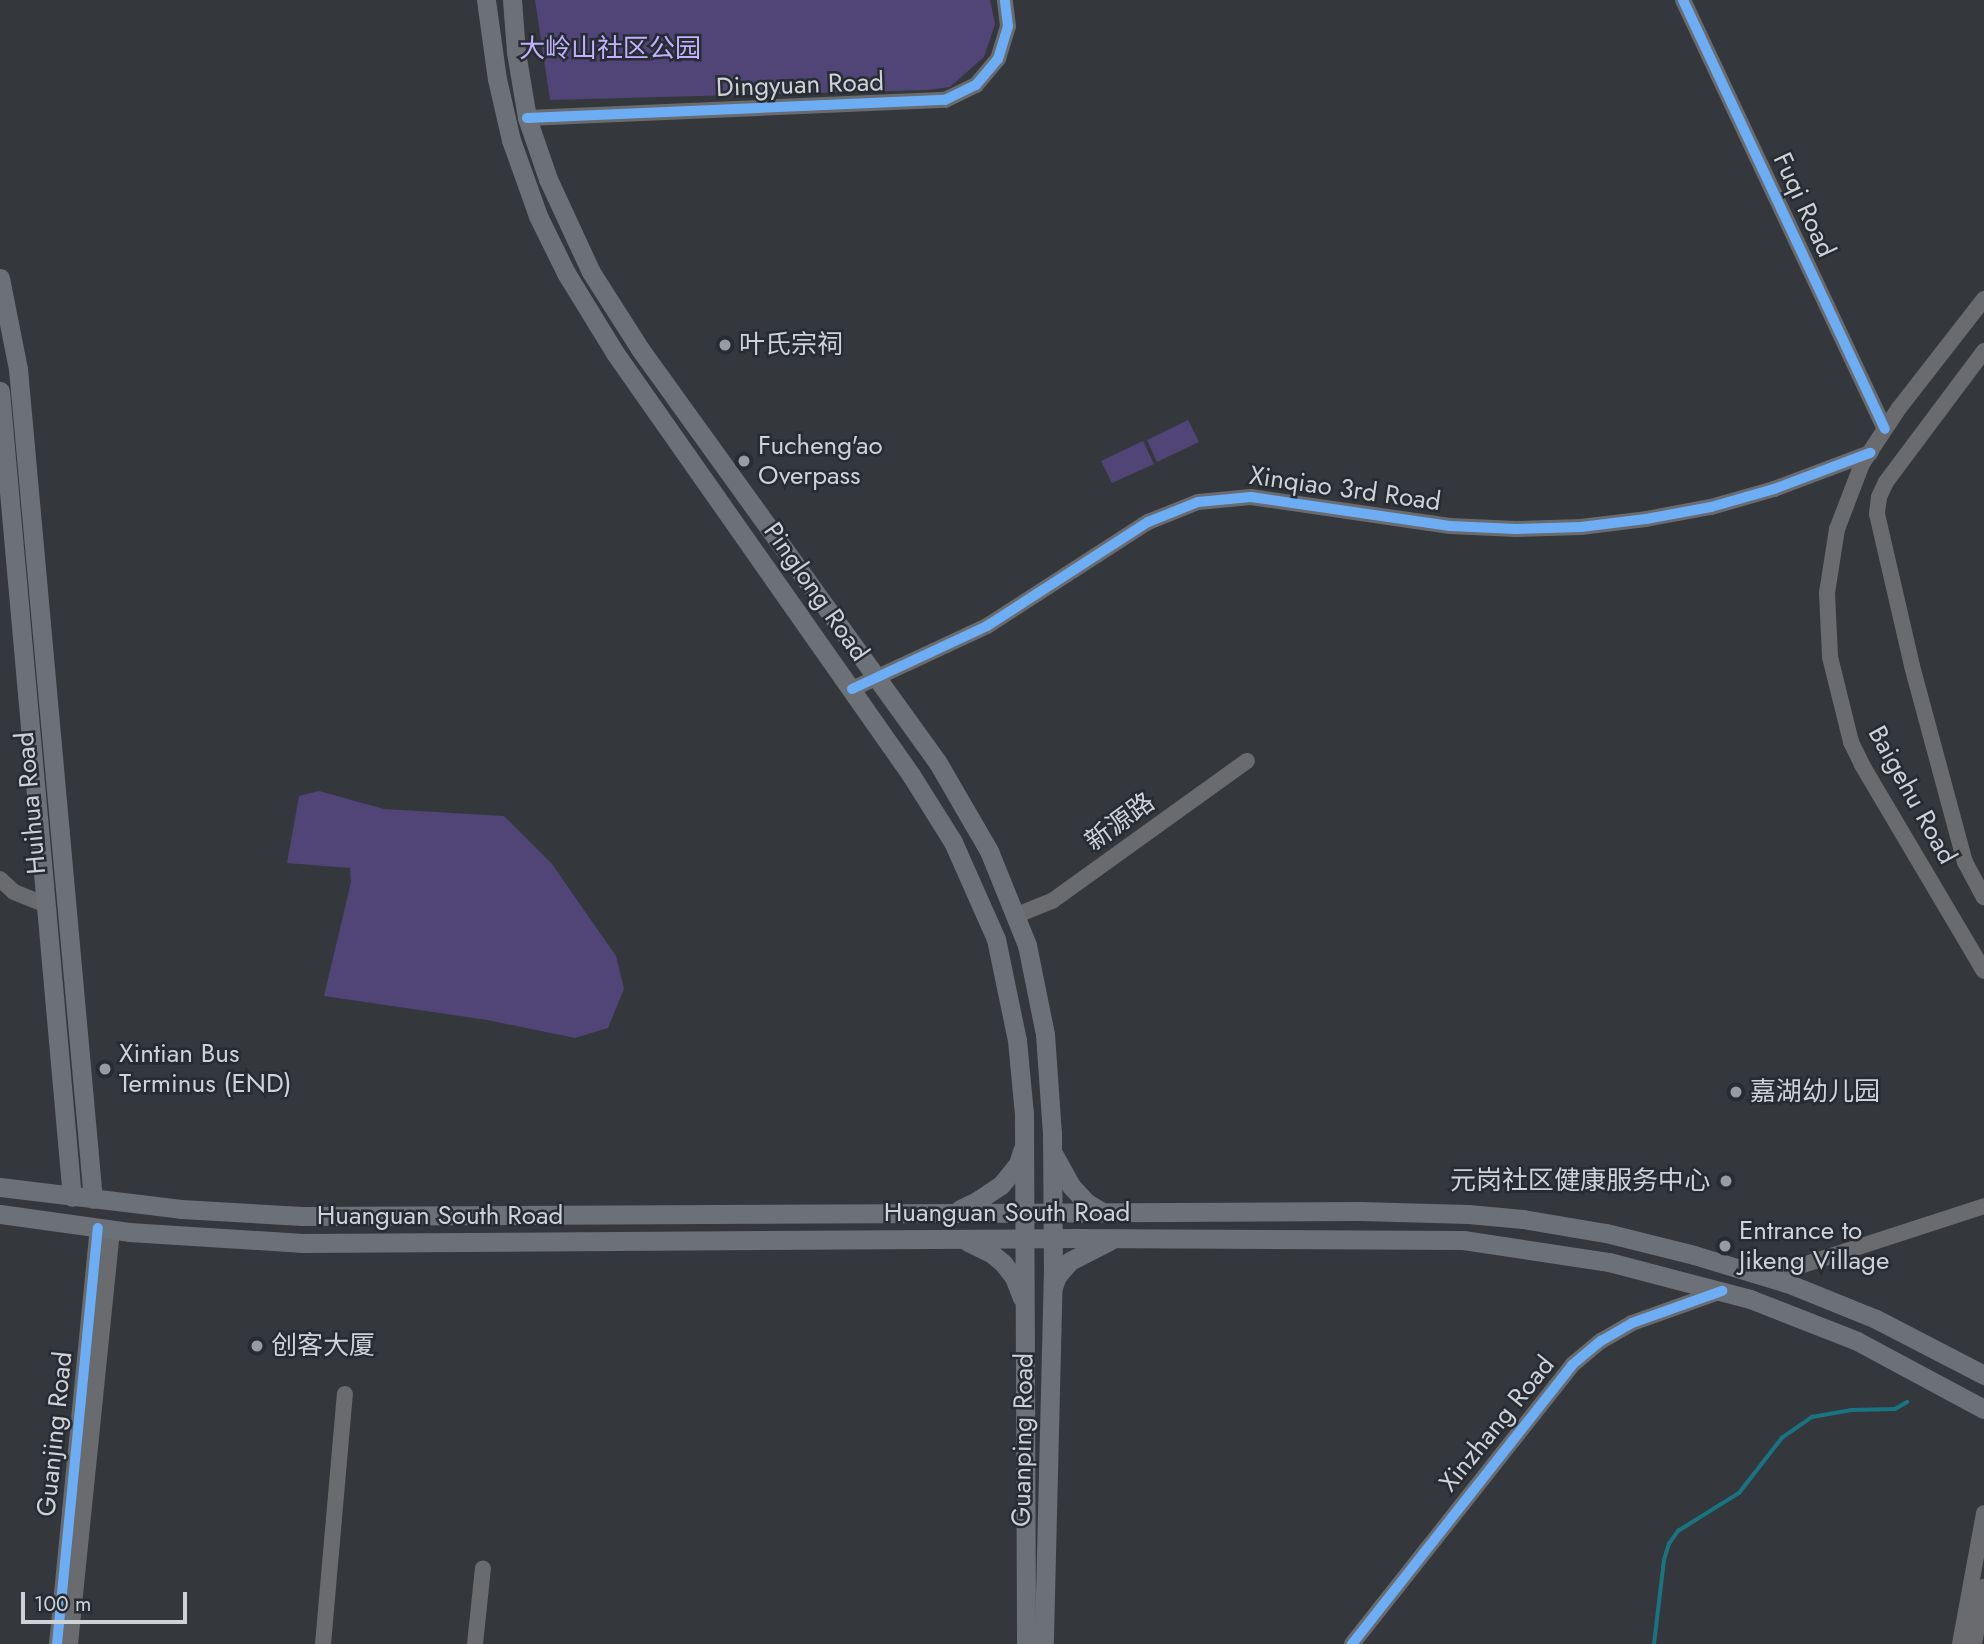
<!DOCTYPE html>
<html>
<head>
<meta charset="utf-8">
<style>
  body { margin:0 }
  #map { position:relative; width:1984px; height:1644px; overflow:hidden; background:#34373b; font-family:Jost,"Noto Sans SC",sans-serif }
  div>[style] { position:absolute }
  .green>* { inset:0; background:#514477 }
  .stream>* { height:3.5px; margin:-1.75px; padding:0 1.75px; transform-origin:1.75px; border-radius:1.75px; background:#197482 }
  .minor>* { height:16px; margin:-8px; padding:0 8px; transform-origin:8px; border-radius:8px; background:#696b6e }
  .major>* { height:19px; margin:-9.5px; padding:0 9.5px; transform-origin:9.5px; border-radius:9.5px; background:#6c7077 }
  .cycleway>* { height:10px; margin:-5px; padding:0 5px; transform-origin:5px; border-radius:5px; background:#6dadf4 }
  .dots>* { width:19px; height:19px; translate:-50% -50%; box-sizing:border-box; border:4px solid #272c33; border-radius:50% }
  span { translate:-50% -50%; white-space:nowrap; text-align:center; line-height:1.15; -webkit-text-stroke:5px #272c33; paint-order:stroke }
  .park-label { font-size:26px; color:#c2b0ff }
  .street-label { font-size:26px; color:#ced1d6 }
  .poi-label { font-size:26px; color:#ced1d6 }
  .left { translate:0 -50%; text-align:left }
  .right { translate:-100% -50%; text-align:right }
  .scale { position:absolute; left:21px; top:1592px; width:166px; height:32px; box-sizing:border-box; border:4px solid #ced1d6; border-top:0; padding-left:9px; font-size:21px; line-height:24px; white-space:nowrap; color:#ced1d6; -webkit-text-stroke:5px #272c33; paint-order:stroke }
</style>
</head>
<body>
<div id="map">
  <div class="green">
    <i style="clip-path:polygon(535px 0,990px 0,995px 24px,984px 57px,950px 87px,928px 90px,550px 100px)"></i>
    <i style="clip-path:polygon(1188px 420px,1199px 442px,1157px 462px,1147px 440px)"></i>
    <i style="clip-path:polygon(1143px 441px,1154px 464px,1112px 483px,1101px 461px)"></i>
    <i style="clip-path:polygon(319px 791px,384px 809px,504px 816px,552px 864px,616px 956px,624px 989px,608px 1028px,575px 1038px,487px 1020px,324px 996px,351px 882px,350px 868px,287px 863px,299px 796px)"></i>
  </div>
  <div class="stream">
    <i style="left:1654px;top:1644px;width:85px;rotate:-83.2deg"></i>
    <i style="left:1664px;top:1560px;width:17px;rotate:-73deg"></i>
    <i style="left:1669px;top:1544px;width:16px;rotate:-55deg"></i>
    <i style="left:1678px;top:1531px;width:72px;rotate:-31.9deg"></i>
    <i style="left:1739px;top:1493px;width:70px;rotate:-52deg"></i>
    <i style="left:1782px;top:1438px;width:37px;rotate:-35deg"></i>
    <i style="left:1812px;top:1417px;width:40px;rotate:-10deg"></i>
    <i style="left:1851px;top:1410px;width:44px;rotate:-1.3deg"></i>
    <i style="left:1895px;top:1409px;width:14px;rotate:-30deg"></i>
  </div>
  <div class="minor">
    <i style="left:1683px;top:0;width:474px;rotate:64.8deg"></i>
    <i style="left:527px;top:118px;width:418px;rotate:-2.5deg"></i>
    <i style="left:945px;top:100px;width:34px;rotate:-26deg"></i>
    <i style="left:976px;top:85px;width:34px;rotate:-50deg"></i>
    <i style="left:998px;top:59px;width:34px;rotate:-73deg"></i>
    <i style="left:1008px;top:26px;width:26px;rotate:-97deg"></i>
    <i style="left:1984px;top:299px;width:138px;rotate:127.9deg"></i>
    <i style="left:1899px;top:408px;width:67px;rotate:123.5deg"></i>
    <i style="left:1862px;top:464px;width:70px;rotate:111deg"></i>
    <i style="left:1837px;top:529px;width:65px;rotate:98.9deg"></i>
    <i style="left:1827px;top:593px;width:64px;rotate:87.3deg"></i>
    <i style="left:1830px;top:657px;width:88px;rotate:76.1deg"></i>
    <i style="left:1851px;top:742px;width:25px;rotate:64deg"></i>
    <i style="left:1862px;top:765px;width:239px;rotate:59.4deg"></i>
    <i style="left:1984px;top:351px;width:164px;rotate:126.8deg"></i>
    <i style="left:1886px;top:482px;width:17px;rotate:115deg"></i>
    <i style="left:1879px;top:497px;width:17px;rotate:97deg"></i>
    <i style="left:1877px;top:514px;width:156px;rotate:77deg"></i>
    <i style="left:1912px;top:666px;width:203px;rotate:74.9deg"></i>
    <i style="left:1965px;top:862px;width:40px;rotate:62deg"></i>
    <i style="left:852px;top:689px;width:149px;rotate:-25deg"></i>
    <i style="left:987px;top:626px;width:192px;rotate:-32.9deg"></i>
    <i style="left:1148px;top:522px;width:54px;rotate:-21.8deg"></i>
    <i style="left:1198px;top:502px;width:53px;rotate:-5.4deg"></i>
    <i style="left:1251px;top:497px;width:201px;rotate:8.3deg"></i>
    <i style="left:1450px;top:526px;width:66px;rotate:2.6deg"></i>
    <i style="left:1516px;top:529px;width:65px;rotate:-1.8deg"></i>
    <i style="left:1581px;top:527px;width:65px;rotate:-7deg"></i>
    <i style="left:1646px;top:519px;width:66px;rotate:-10.5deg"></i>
    <i style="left:1711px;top:507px;width:66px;rotate:-15.9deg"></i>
    <i style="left:1774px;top:489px;width:103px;rotate:-20.6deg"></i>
    <i style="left:0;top:879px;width:19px;rotate:43deg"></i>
    <i style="left:14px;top:892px;width:35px;rotate:22deg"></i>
    <i style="left:1017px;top:915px;width:38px;rotate:-22deg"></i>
    <i style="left:1052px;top:901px;width:240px;rotate:-35.7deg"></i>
    <i style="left:1766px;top:1277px;width:229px;rotate:-18deg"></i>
    <i style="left:57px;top:1644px;width:418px;rotate:-84.4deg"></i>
    <i style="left:70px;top:1644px;width:416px;rotate:-84.2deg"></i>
    <i style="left:323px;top:1644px;width:251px;rotate:-85deg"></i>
    <i style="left:475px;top:1644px;width:76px;rotate:-84deg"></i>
    <i style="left:1352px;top:1644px;width:355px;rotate:-51.7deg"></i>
    <i style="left:1572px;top:1365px;width:38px;rotate:-40deg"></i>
    <i style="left:1601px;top:1341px;width:36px;rotate:-30deg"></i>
    <i style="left:1632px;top:1323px;width:96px;rotate:-19.6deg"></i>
    <i style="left:1960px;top:1644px;width:133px;rotate:-79.6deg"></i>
    <i style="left:1974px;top:1644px;width:58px;rotate:-80deg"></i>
  </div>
  <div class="major">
    <i style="left:486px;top:0;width:80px;rotate:82.1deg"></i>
    <i style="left:497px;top:79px;width:63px;rotate:77.1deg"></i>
    <i style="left:511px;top:140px;width:81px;rotate:70.4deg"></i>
    <i style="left:538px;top:216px;width:64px;rotate:63.8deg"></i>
    <i style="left:566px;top:273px;width:94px;rotate:58.5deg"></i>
    <i style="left:615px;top:353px;width:515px;rotate:54.95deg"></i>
    <i style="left:911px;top:775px;width:79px;rotate:57.9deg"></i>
    <i style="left:953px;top:842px;width:106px;rotate:66.1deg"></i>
    <i style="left:996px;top:939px;width:103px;rotate:78.3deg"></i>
    <i style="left:1017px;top:1040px;width:74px;rotate:84.6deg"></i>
    <i style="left:1024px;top:1114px;width:530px;rotate:89.78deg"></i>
    <i style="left:512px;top:0;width:52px;rotate:85.6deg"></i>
    <i style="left:516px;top:52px;width:67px;rotate:80.5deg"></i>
    <i style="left:527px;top:118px;width:65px;rotate:71deg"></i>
    <i style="left:548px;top:179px;width:102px;rotate:65.2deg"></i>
    <i style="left:591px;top:272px;width:91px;rotate:57.5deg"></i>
    <i style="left:640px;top:349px;width:510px;rotate:54.25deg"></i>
    <i style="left:938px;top:763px;width:102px;rotate:59.9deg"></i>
    <i style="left:989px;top:851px;width:101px;rotate:68deg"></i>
    <i style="left:1027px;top:945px;width:91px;rotate:78.6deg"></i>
    <i style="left:1045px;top:1034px;width:99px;rotate:86deg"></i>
    <i style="left:1052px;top:1133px;width:135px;rotate:89.6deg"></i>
    <i style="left:1053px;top:1268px;width:376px;rotate:91.4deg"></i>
    <i style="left:0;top:278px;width:93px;rotate:78.8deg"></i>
    <i style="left:18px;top:369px;width:833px;rotate:84.84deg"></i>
    <i style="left:0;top:391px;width:809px;rotate:84.9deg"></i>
    <i style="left:1054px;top:1155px;width:35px;rotate:61deg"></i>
    <i style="left:1071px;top:1186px;width:23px;rotate:47deg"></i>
    <i style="left:1087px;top:1203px;width:17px;rotate:31deg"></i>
    <i style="left:0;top:1187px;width:182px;rotate:6.9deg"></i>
    <i style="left:181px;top:1209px;width:121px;rotate:3.3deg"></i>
    <i style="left:302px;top:1216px;width:1058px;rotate:-0.27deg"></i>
    <i style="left:1360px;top:1211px;width:108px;rotate:1.6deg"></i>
    <i style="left:1468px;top:1214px;width:55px;rotate:5.2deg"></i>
    <i style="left:1523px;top:1219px;width:84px;rotate:9.6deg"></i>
    <i style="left:1606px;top:1233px;width:91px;rotate:14deg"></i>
    <i style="left:1694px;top:1255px;width:97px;rotate:16.8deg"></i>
    <i style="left:1787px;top:1283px;width:96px;rotate:22deg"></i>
    <i style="left:1876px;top:1319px;width:122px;rotate:27.4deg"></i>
    <i style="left:960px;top:1209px;width:19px;rotate:-25deg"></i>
    <i style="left:977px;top:1201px;width:29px;rotate:-34deg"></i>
    <i style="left:1001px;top:1185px;width:27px;rotate:-51deg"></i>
    <i style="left:1018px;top:1164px;width:14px;rotate:-73deg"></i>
    <i style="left:0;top:1214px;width:130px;rotate:7.9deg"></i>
    <i style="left:129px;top:1232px;width:174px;rotate:3.6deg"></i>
    <i style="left:303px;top:1243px;width:772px;rotate:-0.37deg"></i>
    <i style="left:1075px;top:1238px;width:388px;rotate:0.3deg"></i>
    <i style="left:1463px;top:1240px;width:148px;rotate:8.6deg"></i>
    <i style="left:1609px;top:1262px;width:146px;rotate:14.7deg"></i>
    <i style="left:1750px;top:1299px;width:115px;rotate:21.4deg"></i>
    <i style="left:1857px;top:1341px;width:144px;rotate:28.2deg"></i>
    <i style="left:968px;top:1242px;width:25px;rotate:26deg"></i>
    <i style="left:991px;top:1253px;width:16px;rotate:40deg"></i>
    <i style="left:1003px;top:1263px;width:18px;rotate:52deg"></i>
    <i style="left:1014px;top:1277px;width:22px;rotate:69deg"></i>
    <i style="left:1053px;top:1287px;width:12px;rotate:-70deg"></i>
    <i style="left:1057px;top:1276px;width:20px;rotate:-49deg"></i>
    <i style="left:1070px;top:1261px;width:44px;rotate:-27.1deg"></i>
  </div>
  <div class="cycleway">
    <i style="left:1683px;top:0;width:474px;rotate:64.8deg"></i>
    <i style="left:527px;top:118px;width:418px;rotate:-2.5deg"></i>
    <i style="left:945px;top:100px;width:34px;rotate:-26deg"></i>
    <i style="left:976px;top:85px;width:34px;rotate:-50deg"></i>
    <i style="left:998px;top:59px;width:34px;rotate:-73deg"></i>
    <i style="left:1008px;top:26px;width:26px;rotate:-97deg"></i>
    <i style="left:852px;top:689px;width:149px;rotate:-25deg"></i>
    <i style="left:987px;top:626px;width:192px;rotate:-32.9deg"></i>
    <i style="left:1148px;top:522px;width:54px;rotate:-21.8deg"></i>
    <i style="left:1198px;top:502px;width:53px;rotate:-5.4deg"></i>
    <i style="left:1251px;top:497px;width:201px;rotate:8.3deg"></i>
    <i style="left:1450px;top:526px;width:66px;rotate:2.6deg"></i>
    <i style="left:1516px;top:529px;width:65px;rotate:-1.8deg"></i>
    <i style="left:1581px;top:527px;width:65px;rotate:-7deg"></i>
    <i style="left:1646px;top:519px;width:66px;rotate:-10.5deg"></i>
    <i style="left:1711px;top:507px;width:66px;rotate:-15.9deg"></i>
    <i style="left:1774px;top:489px;width:103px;rotate:-20.6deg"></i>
    <i style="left:57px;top:1644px;width:418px;rotate:-84.4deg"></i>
    <i style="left:1352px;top:1644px;width:355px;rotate:-51.7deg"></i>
    <i style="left:1572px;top:1365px;width:38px;rotate:-40deg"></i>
    <i style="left:1601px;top:1341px;width:36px;rotate:-30deg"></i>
    <i style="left:1632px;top:1323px;width:96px;rotate:-19.6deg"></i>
  </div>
  <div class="dots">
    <i style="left:725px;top:345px;background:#989ba0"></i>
    <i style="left:744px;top:461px;background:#989ba0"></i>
    <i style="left:105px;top:1069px;background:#989ba0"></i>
    <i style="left:1736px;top:1092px;background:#989ba0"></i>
    <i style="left:1726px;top:1181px;background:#989ba0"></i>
    <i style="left:1725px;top:1246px;background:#989ba0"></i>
    <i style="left:257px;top:1346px;background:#989ba0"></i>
  </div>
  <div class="park-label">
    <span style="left:610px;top:49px">大岭山社区公园</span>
  </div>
  <div class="street-label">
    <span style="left:800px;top:85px;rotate:-2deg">Dingyuan Road</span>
    <span style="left:1804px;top:205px;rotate:65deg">Fuqi Road</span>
    <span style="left:1345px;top:489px;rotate:8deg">Xinqiao 3rd Road</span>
    <span style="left:816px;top:592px;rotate:55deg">Pinglong Road</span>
    <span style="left:1912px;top:795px;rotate:61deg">Baigehu Road</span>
    <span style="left:31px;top:803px;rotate:-95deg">Huihua Road</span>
    <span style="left:1120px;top:822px;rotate:-36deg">新源路</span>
    <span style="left:1007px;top:1213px">Huanguan South Road</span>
    <span style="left:440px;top:1216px">Huanguan South Road</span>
    <span style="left:1497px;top:1424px;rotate:-51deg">Xinzhang Road</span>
    <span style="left:55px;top:1434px;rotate:-84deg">Guanjing Road</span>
    <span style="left:1023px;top:1440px;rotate:-89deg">Guanping Road</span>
  </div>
  <div class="poi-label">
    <span class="left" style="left:739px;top:345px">叶氏宗祠</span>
    <span class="left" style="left:758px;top:461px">Fucheng'ao<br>Overpass</span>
    <span class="left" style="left:119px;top:1069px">Xintian Bus<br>Terminus (END)</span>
    <span class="left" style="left:1750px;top:1092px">嘉湖幼儿园</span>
    <span class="right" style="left:1710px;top:1181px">元岗社区健康服务中心</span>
    <span class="left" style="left:1739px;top:1246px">Entrance to<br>Jikeng Village</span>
    <span class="left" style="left:271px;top:1346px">创客大厦</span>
  </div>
  <div class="scale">100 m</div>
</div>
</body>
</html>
